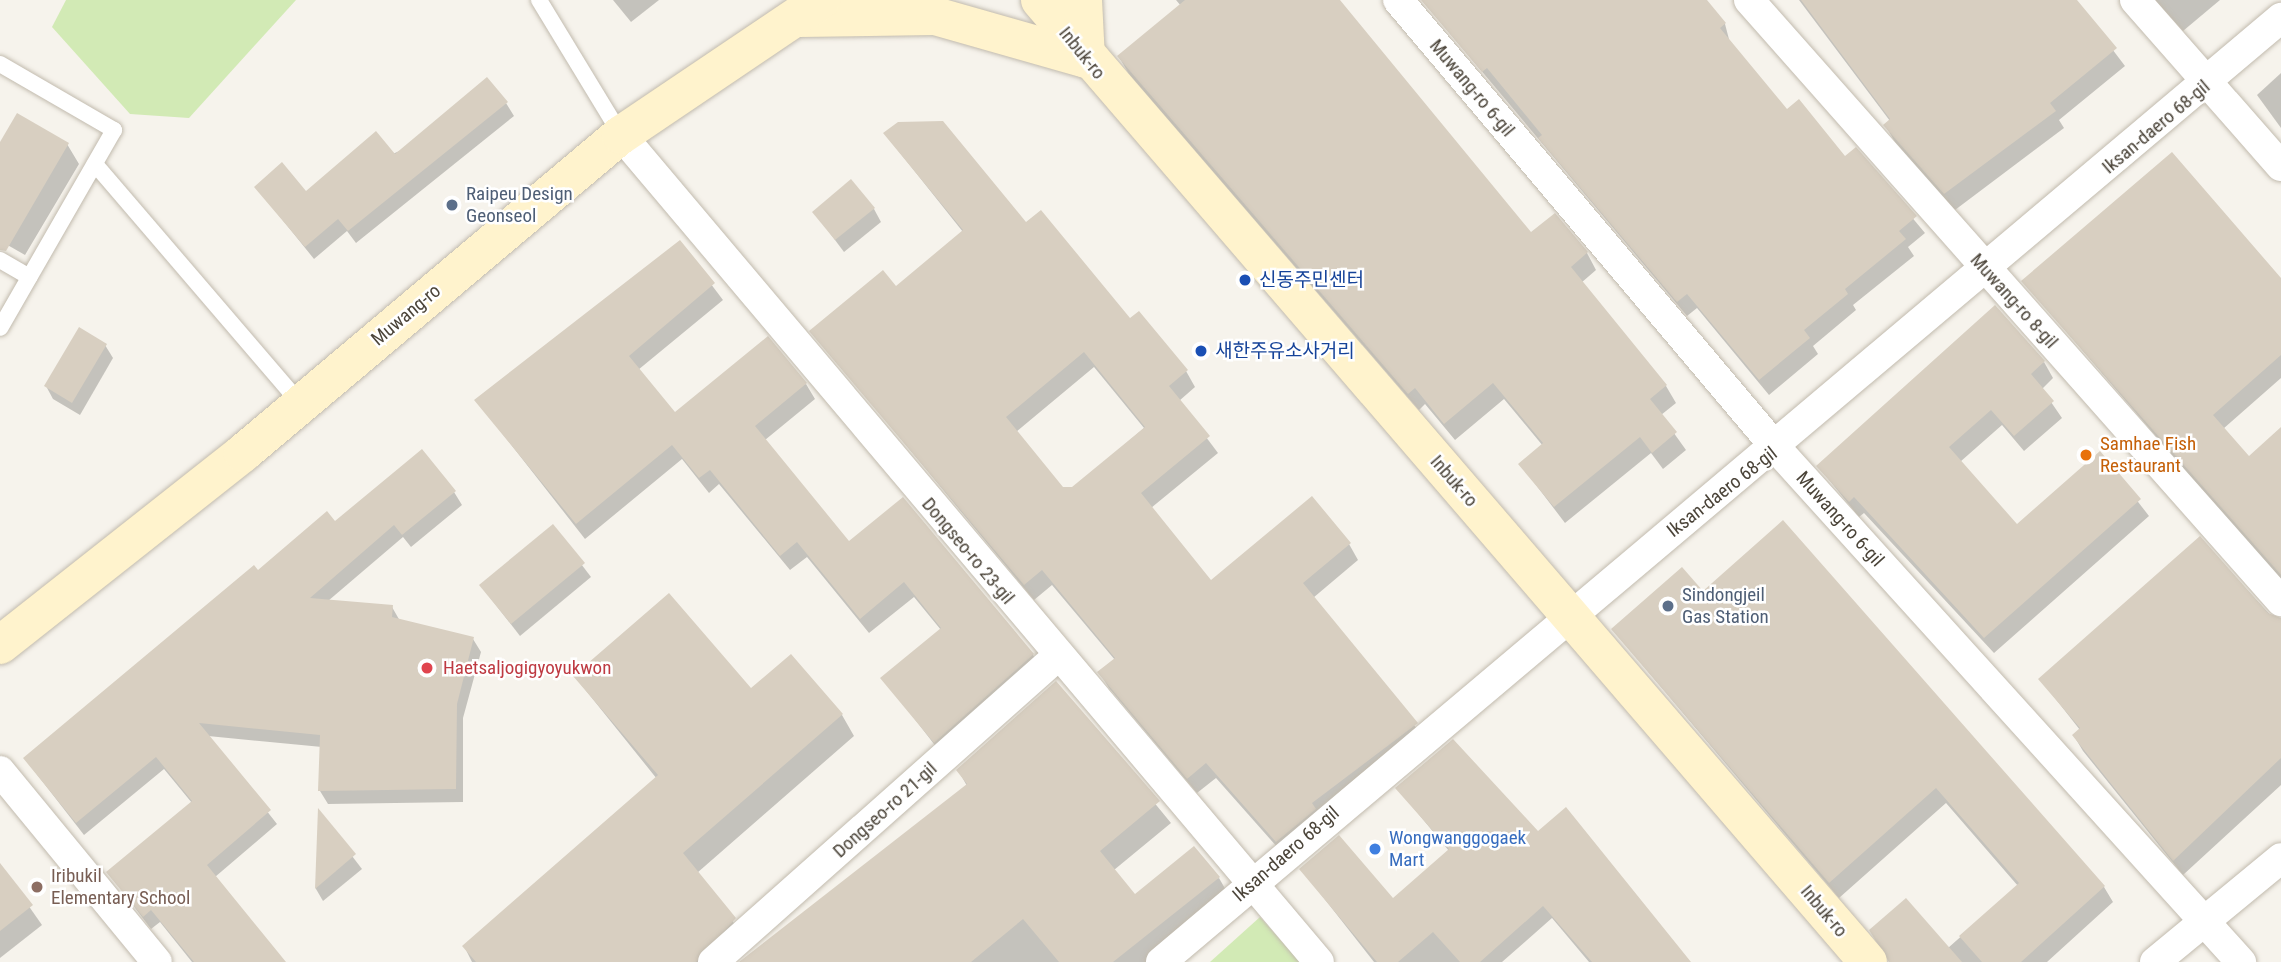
<!DOCTYPE html>
<html>
<head>
<meta charset="utf-8">
<style>
  body { margin:0 }
  #map { position:relative; width:2281px; height:962px; overflow:hidden; background:#f6f3ec; font-family:"Roboto Condensed","Noto Sans KR",sans-serif }
  div>[style] { position:absolute }
  .green>* { inset:0; background:#d2eab5 }
  .shadow>* { inset:0; background:#0003 }
  .building>* { inset:0; background:#d8cfc1 }
  .roads { filter:drop-shadow(0 0 2px #c2bbae) drop-shadow(0 0 2px #c2bbae) }
  .lane>* { height:16px; margin:-8px; padding:0 8px; transform-origin:8px; border-radius:8px; background:#fff }
  .street>* { height:30px; margin:-15px; padding:0 15px; transform-origin:15px; border-radius:15px; background:#fff }
  .secondary>* { height:38px; margin:-19px; padding:0 19px; transform-origin:19px; border-radius:19px; background:#fff3cd }
  .dots>* { width:19px; height:19px; translate:-50% -50%; box-sizing:border-box; border:4px solid #fff; border-radius:50% }
  span { translate:-50% -50%; white-space:nowrap; text-align:center; line-height:1.15; -webkit-text-stroke:5px #fff; paint-order:stroke }
  .street-label { font-size:19px; color:#4b4439 }
  .service-label { font-size:19px; color:#4e5e75 }
  .left { translate:0 -50%; text-align:left }
  .transit-label { font-size:19px; color:#164399 }
  .food-label { font-size:19px; color:#c56008 }
  .health-label { font-size:19px; color:#be3a42 }
  .shop-label { font-size:19px; color:#366cbe }
  .education-label { font-size:19px; color:#785e54 }
</style>
</head>
<body>
<div id="map">
  <div class="green">
    <i style="clip-path:polygon(66px 0,296px 0,189px 118px,130px 114px,52px 27px)"></i>
    <i style="clip-path:polygon(1260px 917px,1300px 962px,1210px 962px)"></i>
  </div>
  <div class="shadow">
    <i style="clip-path:polygon(613px 0,659px 0,631px 22px)"></i>
    <i style="clip-path:polygon(1176px 0,1337px 0,1531px 235px,1587px 253px,1596px 270px,1581px 283px,1666px 386px,1676px 403px,1661px 415px,1686px 450px,1663px 469px,1651px 453px,1565px 523px,1520px 464px,1543px 446px,1504px 399px,1455px 440px,1425px 404px,1419px 410px,1129px 74px,1119px 57px,1181px 6px)"></i>
    <i style="clip-path:polygon(1422px 0,1704px 0,1725px 24px,1730px 43px,1786px 111px,1845px 158px,1855px 149px,1925px 233px,1908px 247px,1914px 256px,1853px 305px,1856px 310px,1813px 346px,1818px 354px,1769px 395px,1697px 308px,1687px 316px)"></i>
    <i style="clip-path:polygon(1799px 0,2075px 0,2125px 66px,2059px 120px,2064px 128px,1955px 210px,1895px 142px,1885px 125px,1890px 121px)"></i>
    <i style="clip-path:polygon(2155px 0,2220px 0,2183px 31px)"></i>
    <i style="clip-path:polygon(2281px 73px,2281px 128px,2257px 95px)"></i>
    <i style="clip-path:polygon(506px 103px,514px 116px,356px 243px,347px 231px,314px 259px,256px 187px,306px 193px)"></i>
    <i style="clip-path:polygon(evenodd,885px 134px,1026px 225px,1186px 371px,1195px 387px,1179px 401px,1218px 453px,1151px 508px,1211px 582px,1349px 544px,1358px 560px,1313px 598px,1425px 739px,1286px 857px,1216px 778px,1197px 793px,1109px 688px,1099px 672px,1115px 660px,1052px 585px,1034px 600px,812px 331px,896px 288px,963px 232px,885px 134px,1094px 367px,1144px 428px,1073px 489px,1062px 488px,1016px 432px,1094px 367px)"></i>
    <i style="clip-path:polygon(67px 144px,79px 164px,25px 255px,4px 243px,0 249px,0 145px)"></i>
    <i style="clip-path:polygon(874px 209px,881px 222px,844px 252px,814px 212px)"></i>
    <i style="clip-path:polygon(680px 243px,723px 300px,638px 370px,675px 415px,806px 384px,815px 399px,765px 440px,849px 544px,1033px 655px,1041px 670px,944px 757px,883px 678px,941px 630px,914px 597px,869px 633px,807px 557px,790px 570px,719px 484px,709px 493px,682px 459px,585px 539px,476px 400px)"></i>
    <i style="clip-path:polygon(2023px 281px,2281px 282px,2281px 378px,2223px 429px,2248px 459px,2281px 430px,2281px 582px)"></i>
    <i style="clip-path:polygon(105px 345px,113px 358px,80px 415px,53px 399px,46px 386px)"></i>
    <i style="clip-path:polygon(2044px 362px,2053px 378px,2042px 389px,2062px 418px,2024px 451px,2002px 425px,1960px 462px,2016px 526px,2100px 453px,2149px 516px,1994px 653px,1864px 513px,1859px 517px,1818px 466px)"></i>
    <i style="clip-path:polygon(454px 492px,462px 505px,411px 547px,403px 537px,328px 601px,392px 607px,400px 621px,473px 639px,481px 652px,463px 718px,463px 802px,328px 804px,320px 791px,322px 747px,208px 736px,277px 824px,215px 877px,281px 962px,192px 962px,160px 922px,151px 929px,108px 872px,192px 803px,164px 769px,84px 835px,25px 759px,258px 572px,335px 523px)"></i>
    <i style="clip-path:polygon(553px 527px,591px 577px,520px 636px,481px 586px)"></i>
    <i style="clip-path:polygon(2200px 539px,2274px 619px,2281px 618px,2281px 785px,2183px 875px,2083px 751px,2074px 736px,2080px 730px,2040px 679px)"></i>
    <i style="clip-path:polygon(1703px 593px,2104px 887px,2113px 902px,2047px 962px,1889px 962px,1948px 948px,2018px 886px,1946px 803px,1839px 898px,1613px 630px)"></i>
    <i style="clip-path:polygon(575px 677px,751px 691px,842px 715px,854px 736px,697px 873px,747px 941px,725px 962px,472px 962px,464px 946px,657px 779px)"></i>
    <i style="clip-path:polygon(1056px 683px,1171px 823px,1114px 870px,1135px 896px,1219px 878px,1231px 899px,1152px 962px,742px 962px,967px 786px,958px 770px)"></i>
    <i style="clip-path:polygon(1397px 788px,1538px 833px,1565px 809px,1689px 962px,1589px 962px,1552px 918px,1502px 962px,1374px 962px,1301px 869px,1393px 900px,1449px 851px)"></i>
    <i style="clip-path:polygon(319px 813px,362px 869px,323px 901px,316px 889px)"></i>
    <i style="clip-path:polygon(0 865px,42px 925px,0 958px)"></i>
  </div>
  <div class="building">
    <i style="clip-path:polygon(1185px 0,1340px 0,1531px 232px,1555px 213px,1588px 252px,1571px 267px,1667px 385px,1650px 399px,1677px 432px,1652px 453px,1640px 437px,1554px 507px,1518px 464px,1543px 443px,1493px 383px,1444px 424px,1415px 388px,1408px 394px,1117px 56px)"></i>
    <i style="clip-path:polygon(1421px 0,1707px 0,1726px 23px,1720px 28px,1787px 109px,1799px 99px,1845px 156px,1856px 147px,1917px 216px,1899px 231px,1906px 239px,1845px 289px,1848px 294px,1804px 330px,1810px 338px,1759px 380px,1687px 294px,1677px 302px,1538px 138px,1542px 135px,1487px 68px,1482px 72px)"></i>
    <i style="clip-path:polygon(1801px 0,2077px 0,2117px 48px,2050px 103px,2056px 111px,1944px 194px,1883px 125px,1890px 119px)"></i>
    <i style="clip-path:polygon(487px 77px,508px 102px,348px 231px,338px 219px,305px 247px,254px 187px,282px 162px,306px 191px,376px 131px,395px 154px)"></i>
    <i style="clip-path:polygon(17px 113px,69px 143px,6px 251px,0 250px,0 142px)"></i>
    <i style="clip-path:polygon(evenodd,943px 121px,1026px 222px,1041px 210px,1130px 318px,1139px 311px,1188px 370px,1169px 386px,1210px 436px,1141px 493px,1211px 580px,1312px 496px,1351px 543px,1303px 583px,1418px 723px,1312px 803px,1316px 809px,1276px 842px,1206px 763px,1187px 779px,1097px 672px,1115px 658px,1042px 570px,1024px 585px,809px 331px,883px 270px,896px 286px,963px 230px,883px 133px,898px 122px,943px 121px,1084px 352px,1145px 427px,1072px 487px,1063px 487px,1006px 417px,1084px 352px)"></i>
    <i style="clip-path:polygon(2172px 152px,2281px 278px,2281px 355px,2213px 415px,2249px 456px,2281px 427px,2281px 575px,2021px 281px)"></i>
    <i style="clip-path:polygon(851px 179px,875px 208px,835px 240px,812px 212px)"></i>
    <i style="clip-path:polygon(680px 240px,715px 283px,629px 356px,675px 412px,768px 336px,807px 383px,755px 426px,849px 541px,903px 497px,1034px 654px,934px 743px,880px 678px,941px 628px,904px 582px,860px 619px,797px 542px,780px 556px,710px 470px,699px 478px,672px 445px,576px 524px,474px 400px)"></i>
    <i style="clip-path:polygon(1995px 305px,2045px 361px,2031px 374px,2054px 401px,2014px 436px,1991px 410px,1949px 447px,2017px 524px,2100px 451px,2141px 499px,1984px 638px,1854px 497px,1849px 502px,1816px 466px)"></i>
    <i style="clip-path:polygon(79px 327px,107px 344px,72px 403px,44px 386px)"></i>
    <i style="clip-path:polygon(422px 449px,456px 491px,402px 535px,394px 525px,310px 598px,393px 605px,392px 617px,474px 637px,457px 704px,456px 789px,318px 791px,320px 735px,199px 723px,271px 810px,207px 865px,286px 962px,194px 962px,151px 910px,143px 917px,106px 872px,192px 801px,156px 757px,76px 823px,23px 758px,254px 565px,258px 570px,327px 511px,335px 521px)"></i>
    <i style="clip-path:polygon(1783px 520px,2105px 886px,2021px 962px,1982px 962px,1959px 936px,2019px 883px,1936px 788px,1829px 883px,1611px 629px,1682px 567px,1703px 591px)"></i>
    <i style="clip-path:polygon(553px 524px,585px 563px,511px 624px,479px 585px)"></i>
    <i style="clip-path:polygon(2200px 536px,2268px 613px,2281px 618px,2281px 758px,2173px 861px,2072px 735px,2080px 728px,2038px 679px)"></i>
    <i style="clip-path:polygon(669px 593px,751px 688px,791px 654px,843px 714px,683px 853px,736px 918px,696px 962px,476px 962px,462px 946px,658px 775px,573px 676px)"></i>
    <i style="clip-path:polygon(1056px 681px,1160px 801px,1100px 851px,1135px 894px,1194px 846px,1220px 877px,1113px 962px,1059px 962px,1023px 919px,971px 962px,739px 962px,967px 784px,956px 770px)"></i>
    <i style="clip-path:polygon(1453px 739px,1538px 831px,1566px 807px,1691px 962px,1592px 962px,1543px 906px,1480px 962px,1460px 962px,1433px 932px,1398px 962px,1377px 962px,1299px 869px,1339px 835px,1393px 898px,1449px 849px,1395px 788px)"></i>
    <i style="clip-path:polygon(318px 808px,356px 854px,315px 889px)"></i>
    <i style="clip-path:polygon(0 863px,33px 905px,0 931px)"></i>
    <i style="clip-path:polygon(1906px 898px,1962px 962px,1889px 962px,1869px 930px)"></i>
  </div>
  <div class="roads">
    <div class="lane">
      <i style="left:539px;top:0;width:158px;rotate:58.7deg"></i>
      <i style="left:0;top:64px;width:132px;rotate:30.1deg"></i>
      <i style="left:114px;top:130px;width:228px;rotate:119.9deg"></i>
      <i style="left:95px;top:164px;width:316px;rotate:49.4deg"></i>
      <i style="left:0;top:260px;width:34px;rotate:30deg"></i>
    </div>
    <div class="street">
      <i style="left:1398px;top:0;width:588px;rotate:49.83deg"></i>
      <i style="left:1777px;top:449px;width:692px;rotate:47.87deg"></i>
      <i style="left:1749px;top:0;width:803px;rotate:48.49deg"></i>
      <i style="left:2135px;top:0;width:221px;rotate:48.7deg"></i>
      <i style="left:621px;top:135px;width:1082px;rotate:49.84deg"></i>
      <i style="left:0;top:771px;width:247px;rotate:50.6deg"></i>
      <i style="left:713px;top:962px;width:460px;rotate:-41.6deg"></i>
      <i style="left:1161px;top:962px;width:1465px;rotate:-40.13deg"></i>
      <i style="left:2155px;top:962px;width:163px;rotate:-39.5deg"></i>
    </div>
    <div class="secondary">
      <i style="left:1040px;top:0;width:1269px;rotate:49.28deg"></i>
      <i style="left:1083px;top:0;width:59px;rotate:87.1deg"></i>
      <i style="left:799px;top:18px;width:136px;rotate:-0.8deg"></i>
      <i style="left:935px;top:16px;width:157px;rotate:15.9deg"></i>
      <i style="left:0;top:645px;width:310px;rotate:-38.3deg"></i>
      <i style="left:243px;top:453px;width:494px;rotate:-40.1deg"></i>
      <i style="left:621px;top:135px;width:241px;rotate:-34deg"></i>
    </div>
  </div>
  <div class="dots">
    <i style="left:452px;top:205px;background:#5c6f8a"></i>
    <i style="left:1245px;top:280px;background:#1a4fb4"></i>
    <i style="left:1201px;top:351px;background:#1a4fb4"></i>
    <i style="left:2086px;top:455px;background:#e8710a"></i>
    <i style="left:1668px;top:606px;background:#5c6f8a"></i>
    <i style="left:427px;top:668px;background:#e0444e"></i>
    <i style="left:1375px;top:849px;background:#3f7fe0"></i>
    <i style="left:37px;top:887px;background:#8d6e63"></i>
  </div>
  <div class="street-label">
    <span style="left:1082px;top:53px;rotate:51deg">Inbuk-ro</span>
    <span style="left:1472px;top:88px;rotate:50deg">Muwang-ro 6-gil</span>
    <span style="left:2156px;top:127px;rotate:-40deg">Iksan-daero 68-gil</span>
    <span style="left:2014px;top:301px;rotate:48deg">Muwang-ro 8-gil</span>
    <span style="left:406px;top:315px;rotate:-40deg">Muwang-ro</span>
    <span style="left:1454px;top:481px;rotate:49deg">Inbuk-ro</span>
    <span style="left:1722px;top:492px;rotate:-38deg">Iksan-daero 68-gil</span>
    <span style="left:1840px;top:519px;rotate:48deg">Muwang-ro 6-gil</span>
    <span style="left:968px;top:551px;rotate:50deg">Dongseo-ro 23-gil</span>
    <span style="left:885px;top:810px;rotate:-42deg">Dongseo-ro 21-gil</span>
    <span style="left:1286px;top:854px;rotate:-41deg">Iksan-daero 68-gil</span>
    <span style="left:1824px;top:911px;rotate:50deg">Inbuk-ro</span>
  </div>
  <div class="service-label">
    <span class="left" style="left:466px;top:205px">Raipeu Design<br>Geonseol</span>
    <span class="left" style="left:1682px;top:606px">Sindongjeil<br>Gas Station</span>
  </div>
  <div class="transit-label">
    <span class="left" style="left:1259px;top:280px">신동주민센터</span>
    <span class="left" style="left:1215px;top:351px">새한주유소사거리</span>
  </div>
  <div class="food-label">
    <span class="left" style="left:2100px;top:455px">Samhae Fish<br>Restaurant</span>
  </div>
  <div class="health-label">
    <span class="left" style="left:443px;top:668px">Haetsaljogigyoyukwon</span>
  </div>
  <div class="shop-label">
    <span class="left" style="left:1389px;top:849px">Wongwanggogaek<br>Mart</span>
  </div>
  <div class="education-label">
    <span class="left" style="left:51px;top:887px">Iribukil<br>Elementary School</span>
  </div>
</div>
</body>
</html>
